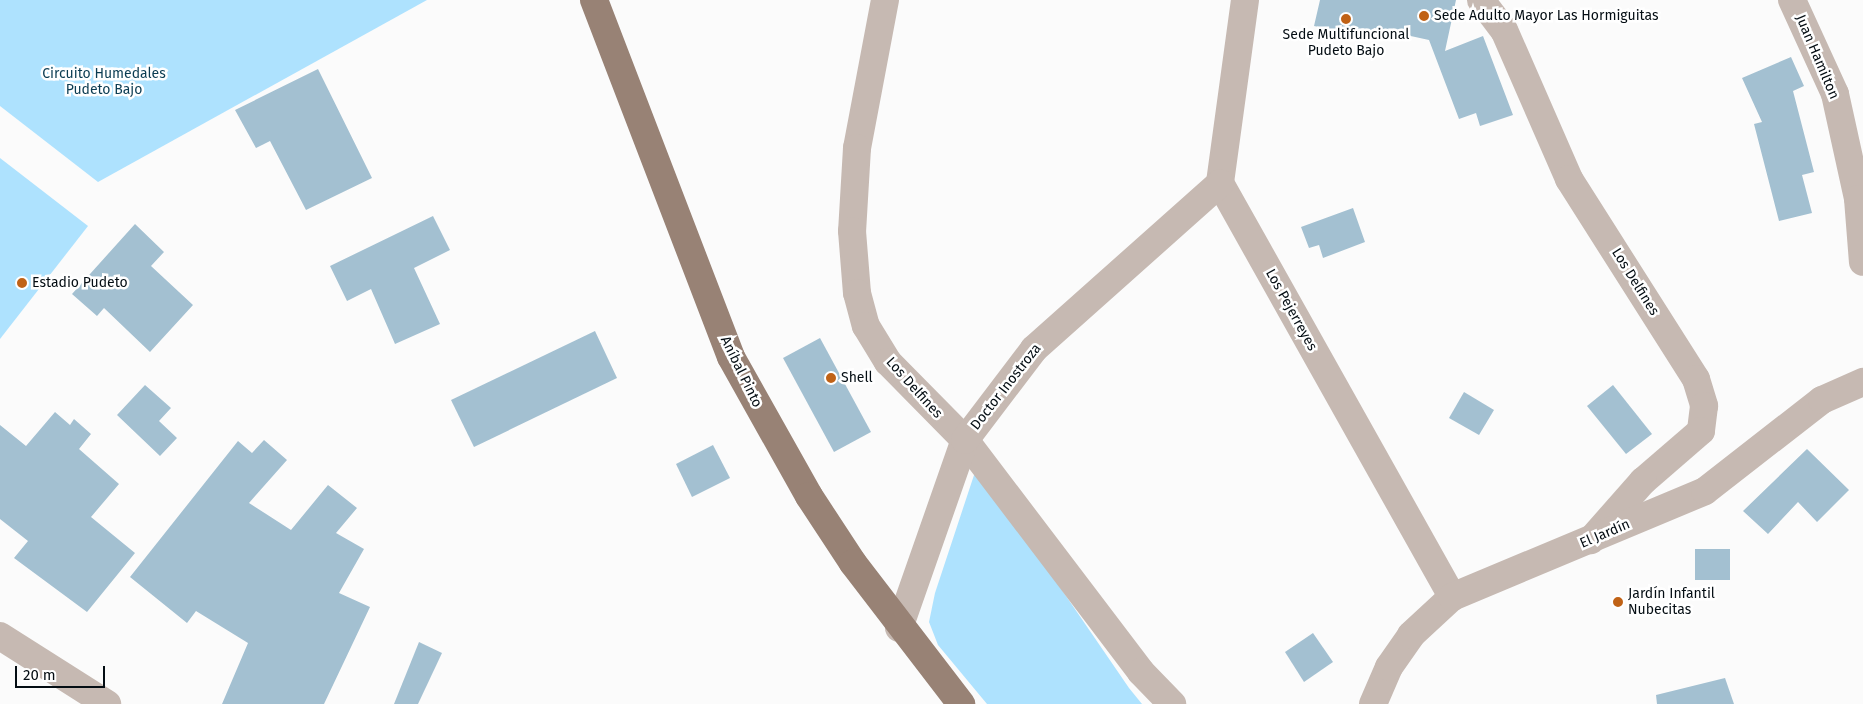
<!DOCTYPE html>
<html>
<head>
<meta charset="utf-8">
<style>
  body { margin:0 }
  #map { position:relative; width:1863px; height:704px; overflow:hidden; background:#fbfbfb; font-family:"Fira Sans",sans-serif }
  div>[style] { position:absolute }
  .green>* { inset:0; background:#aee2fe }
  .building>* { inset:0; background:#a3c0d1 }
  .street>* { height:28px; margin:-14px; padding:0 14px; transform-origin:14px; border-radius:14px; background:#c6b9b2 }
  .primary>* { height:28px; margin:-14px; padding:0 14px; transform-origin:14px; border-radius:14px; background:#988275 }
  .dots>* { width:14px; height:14px; translate:-50% -50%; box-sizing:border-box; border:2px solid #fff; border-radius:50% }
  span { translate:-50% -50%; white-space:nowrap; text-align:center; line-height:1.15; -webkit-text-stroke:5px #fff; paint-order:stroke }
  .poi-label { font-size:14px; color:#040d13 }
  .left { translate:0 -50%; text-align:left }
  .street-label { font-size:14px; color:#040d13 }
  .park-label { font-size:14px; color:#0b3c52 }
  .scale { position:absolute; left:15px; top:666px; width:90px; height:22px; box-sizing:border-box; border:2px solid #040d13; border-top:0; padding-left:6px; font-size:15px; line-height:18px; white-space:nowrap; color:#040d13; -webkit-text-stroke:4px #fff; paint-order:stroke }
</style>
</head>
<body>
<div id="map">
  <div class="green">
    <i style="clip-path:polygon(0 0,427px 0,98px 182px,0 106px)"></i>
    <i style="clip-path:polygon(0 158px,88px 226px,0 339px)"></i>
    <i style="clip-path:polygon(977px 466px,1129px 688px,1142px 704px,987px 704px,938px 645px,929px 622px,935px 593px)"></i>
  </div>
  <div class="building">
    <i style="clip-path:polygon(1320px 0,1456px 0,1445px 51px,1483px 36px,1513px 115px,1480px 126px,1476px 113px,1459px 119px,1429px 40px,1374px 28px,1372px 38px,1314px 26px)"></i>
    <i style="clip-path:polygon(1791px 57px,1804px 86px,1793px 91px,1814px 172px,1802px 175px,1812px 213px,1779px 221px,1754px 124px,1762px 122px,1742px 78px)"></i>
    <i style="clip-path:polygon(318px 69px,372px 178px,306px 210px,270px 141px,256px 148px,235px 110px)"></i>
    <i style="clip-path:polygon(1353px 208px,1365px 242px,1323px 258px,1319px 245px,1309px 248px,1301px 227px)"></i>
    <i style="clip-path:polygon(433px 216px,450px 250px,414px 268px,440px 324px,395px 344px,371px 289px,347px 301px,330px 266px)"></i>
    <i style="clip-path:polygon(135px 224px,164px 252px,151px 266px,193px 305px,150px 352px,104px 308px,97px 316px,72px 294px)"></i>
    <i style="clip-path:polygon(595px 331px,617px 378px,474px 447px,451px 400px)"></i>
    <i style="clip-path:polygon(820px 338px,871px 432px,834px 452px,783px 358px)"></i>
    <i style="clip-path:polygon(145px 385px,171px 408px,159px 421px,177px 438px,160px 456px,117px 415px)"></i>
    <i style="clip-path:polygon(1613px 385px,1652px 434px,1626px 454px,1587px 406px)"></i>
    <i style="clip-path:polygon(1464px 392px,1494px 410px,1479px 435px,1449px 418px)"></i>
    <i style="clip-path:polygon(55px 412px,70px 425px,74px 419px,91px 434px,79px 449px,119px 484px,91px 517px,135px 553px,87px 612px,14px 558px,28px 541px,0 519px,0 425px,26px 446px)"></i>
    <i style="clip-path:polygon(264px 440px,287px 460px,249px 503px,291px 530px,328px 485px,357px 508px,336px 533px,364px 549px,339px 593px,370px 607px,324px 704px,222px 704px,248px 643px,196px 611px,187px 623px,130px 577px,238px 441px,252px 453px)"></i>
    <i style="clip-path:polygon(713px 445px,730px 478px,692px 497px,676px 464px)"></i>
    <i style="clip-path:polygon(1807px 449px,1849px 490px,1817px 522px,1798px 502px,1768px 534px,1743px 511px)"></i>
    <i style="clip-path:polygon(1695px 549px,1730px 549px,1730px 580px,1695px 580px)"></i>
    <i style="clip-path:polygon(1313px 633px,1333px 662px,1304px 682px,1285px 652px)"></i>
    <i style="clip-path:polygon(419px 642px,442px 653px,418px 704px,394px 704px)"></i>
    <i style="clip-path:polygon(1725px 678px,1734px 704px,1657px 704px,1656px 695px)"></i>
  </div>
  <div class="street">
    <i style="left:885px;top:0;width:151px;rotate:100.7deg"></i>
    <i style="left:857px;top:148px;width:83px;rotate:93.4deg"></i>
    <i style="left:852px;top:231px;width:62px;rotate:85.4deg"></i>
    <i style="left:857px;top:293px;width:34px;rotate:75deg"></i>
    <i style="left:866px;top:326px;width:42px;rotate:58.6deg"></i>
    <i style="left:888px;top:362px;width:110px;rotate:45.4deg"></i>
    <i style="left:965px;top:440px;width:291px;rotate:52.8deg"></i>
    <i style="left:1141px;top:672px;width:45px;rotate:45.9deg"></i>
    <i style="left:1245px;top:0;width:185px;rotate:97.8deg"></i>
    <i style="left:1220px;top:183px;width:475px;rotate:60.7deg"></i>
    <i style="left:1481px;top:0;width:38px;rotate:53deg"></i>
    <i style="left:1504px;top:30px;width:163px;rotate:66.4deg"></i>
    <i style="left:1569px;top:179px;width:237px;rotate:57.6deg"></i>
    <i style="left:1696px;top:379px;width:28px;rotate:73deg"></i>
    <i style="left:1704px;top:406px;width:25px;rotate:97deg"></i>
    <i style="left:1701px;top:431px;width:77px;rotate:139.2deg"></i>
    <i style="left:1643px;top:481px;width:79px;rotate:131.4deg"></i>
    <i style="left:1792px;top:0;width:103px;rotate:65.4deg"></i>
    <i style="left:1835px;top:94px;width:107px;rotate:77.6deg"></i>
    <i style="left:1858px;top:199px;width:63px;rotate:85.5deg"></i>
    <i style="left:899px;top:628px;width:199px;rotate:-70.7deg"></i>
    <i style="left:965px;top:440px;width:114px;rotate:-52.8deg"></i>
    <i style="left:1034px;top:349px;width:249px;rotate:-41.7deg"></i>
    <i style="left:0;top:636px;width:127px;rotate:32.4deg"></i>
    <i style="left:1373px;top:704px;width:40px;rotate:-66.6deg"></i>
    <i style="left:1389px;top:667px;width:39px;rotate:-55deg"></i>
    <i style="left:1411px;top:635px;width:56px;rotate:-42.8deg"></i>
    <i style="left:1452px;top:597px;width:274px;rotate:-22.7deg"></i>
    <i style="left:1705px;top:491px;width:148px;rotate:-37.9deg"></i>
    <i style="left:1822px;top:400px;width:45px;rotate:-23.7deg"></i>
  </div>
  <div class="primary">
    <i style="left:594px;top:0;width:382px;rotate:69deg"></i>
    <i style="left:731px;top:357px;width:159px;rotate:60.7deg"></i>
    <i style="left:809px;top:496px;width:80px;rotate:56.7deg"></i>
    <i style="left:853px;top:563px;width:178px;rotate:52.5deg"></i>
  </div>
  <div class="dots">
    <i style="left:1424px;top:16px;background:#c06216"></i>
    <i style="left:1346px;top:19px;background:#c06216"></i>
    <i style="left:22px;top:283px;background:#c06216"></i>
    <i style="left:831px;top:378px;background:#c06216"></i>
    <i style="left:1618px;top:602px;background:#c06216"></i>
  </div>
  <div class="poi-label">
    <span class="left" style="left:1434px;top:16px">Sede Adulto Mayor Las Hormiguitas</span>
    <span style="left:1346px;top:43px">Sede Multifuncional<br>Pudeto Bajo</span>
    <span class="left" style="left:32px;top:283px">Estadio Pudeto</span>
    <span class="left" style="left:841px;top:378px">Shell</span>
    <span class="left" style="left:1628px;top:602px">Jardín Infantil<br>Nubecitas</span>
  </div>
  <div class="street-label">
    <span style="left:1817px;top:57px;rotate:67deg">Juan Hamilton</span>
    <span style="left:1635px;top:282px;rotate:58deg">Los Delfines</span>
    <span style="left:1291px;top:310px;rotate:61deg">Los Pejerreyes</span>
    <span style="left:741px;top:372px;rotate:64deg">Aníbal Pinto</span>
    <span style="left:1006px;top:387px;rotate:-52deg">Doctor Inostroza</span>
    <span style="left:914px;top:388px;rotate:48deg">Los Delfines</span>
    <span style="left:1605px;top:534px;rotate:-23deg">El Jardín</span>
  </div>
  <div class="park-label">
    <span style="left:104px;top:82px">Circuito Humedales<br>Pudeto Bajo</span>
  </div>
  <div class="scale">20 m</div>
</div>
</body>
</html>
